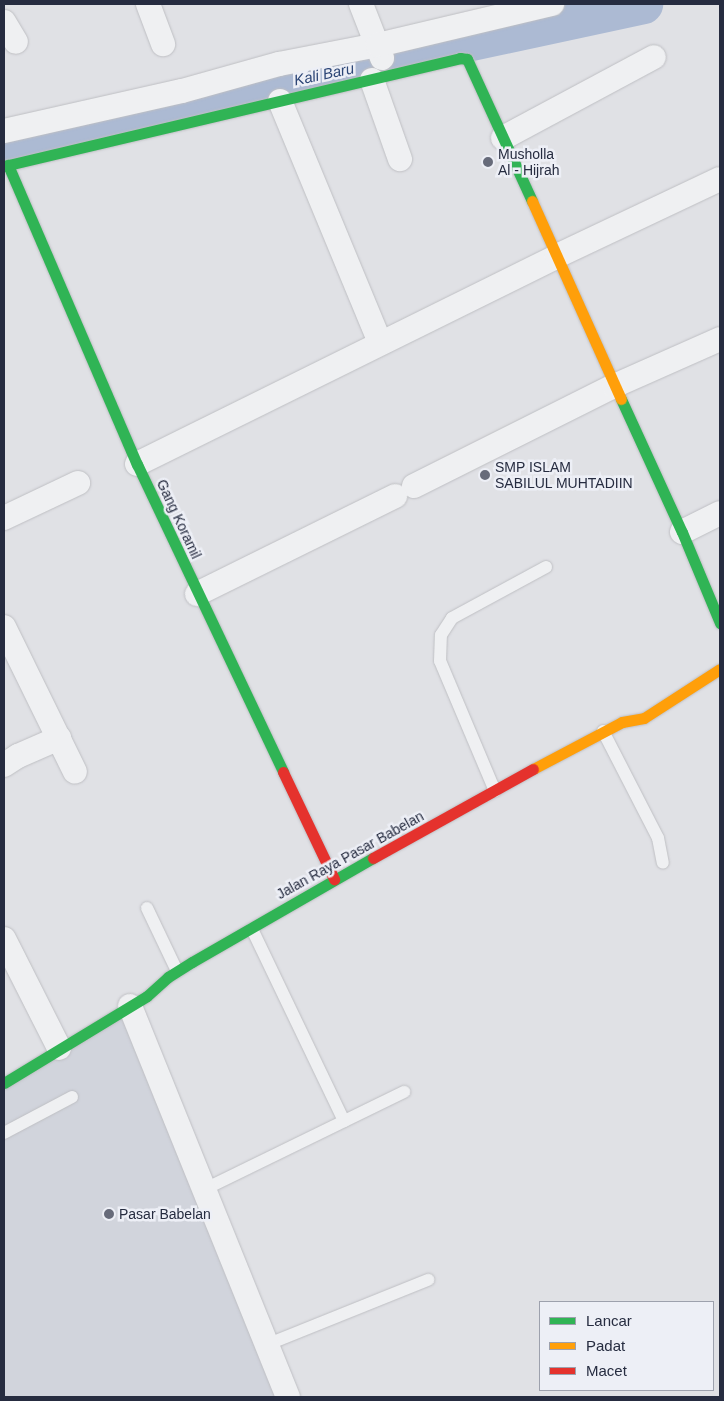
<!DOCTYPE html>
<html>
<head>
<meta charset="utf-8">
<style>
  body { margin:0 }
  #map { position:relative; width:724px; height:1401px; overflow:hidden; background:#e0e1e5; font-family:Helvetica,sans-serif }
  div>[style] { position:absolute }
  .built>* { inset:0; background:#d1d4dc }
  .river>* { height:40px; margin:-20px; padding:0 20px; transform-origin:20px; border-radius:20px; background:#acbad3 }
  .roads { filter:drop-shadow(0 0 1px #bebfc3) drop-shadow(0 0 1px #bebfc3) }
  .lane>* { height:12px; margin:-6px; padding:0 6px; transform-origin:6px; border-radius:6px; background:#eff0f2 }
  .street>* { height:24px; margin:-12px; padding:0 12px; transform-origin:12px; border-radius:12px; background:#eff0f2 }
  .fast>* { height:11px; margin:-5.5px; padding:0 5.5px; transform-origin:5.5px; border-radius:5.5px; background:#30b455 }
  .slow>* { height:11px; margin:-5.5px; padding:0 5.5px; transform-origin:5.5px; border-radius:5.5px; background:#ff9f0a }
  .jam>* { height:11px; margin:-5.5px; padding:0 5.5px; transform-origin:5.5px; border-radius:5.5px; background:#e5322d }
  .dots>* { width:14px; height:14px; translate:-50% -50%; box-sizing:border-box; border:2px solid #edeff6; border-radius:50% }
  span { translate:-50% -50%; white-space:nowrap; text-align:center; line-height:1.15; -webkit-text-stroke:5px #edeff6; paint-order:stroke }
  .poi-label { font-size:14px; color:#262c40 }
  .left { translate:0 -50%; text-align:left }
  .street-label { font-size:14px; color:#262c40 }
  .water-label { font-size:15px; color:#2d4676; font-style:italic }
  .frame { position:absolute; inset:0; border:5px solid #262c40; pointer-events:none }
  .legend { position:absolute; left:539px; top:1301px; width:175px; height:90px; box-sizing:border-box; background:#edeff6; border:1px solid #9da1ad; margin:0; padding:6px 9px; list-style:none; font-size:15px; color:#262c40 }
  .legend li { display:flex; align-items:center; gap:10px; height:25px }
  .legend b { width:25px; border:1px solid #9da1ad }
</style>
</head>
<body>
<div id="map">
  <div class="built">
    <i style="clip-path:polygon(130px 1006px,288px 1397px,4px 1397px,4px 1083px)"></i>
  </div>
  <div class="river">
    <i style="left:4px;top:145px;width:217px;rotate:-13.1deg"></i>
    <i style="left:215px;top:96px;width:438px;rotate:-12.1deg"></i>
  </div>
  <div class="roads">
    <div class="lane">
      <i style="left:603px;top:731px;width:120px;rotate:62.8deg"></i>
      <i style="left:658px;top:838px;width:25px;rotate:79deg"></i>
      <i style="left:495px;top:791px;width:141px;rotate:-112.9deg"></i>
      <i style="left:440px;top:661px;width:26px;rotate:-88deg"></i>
      <i style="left:441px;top:635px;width:20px;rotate:-57deg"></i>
      <i style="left:452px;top:618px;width:107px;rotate:-28.5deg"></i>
      <i style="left:147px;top:908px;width:70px;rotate:64.5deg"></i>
      <i style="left:252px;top:929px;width:213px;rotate:64.4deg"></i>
      <i style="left:4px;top:1133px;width:77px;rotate:-27.9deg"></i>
      <i style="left:203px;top:1190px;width:224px;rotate:-26deg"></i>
      <i style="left:266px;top:1345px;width:175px;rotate:-21.9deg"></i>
    </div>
    <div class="street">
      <i style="left:148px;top:4px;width:43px;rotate:69.4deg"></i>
      <i style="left:361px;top:4px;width:58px;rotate:68.7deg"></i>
      <i style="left:4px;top:22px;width:23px;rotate:59deg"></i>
      <i style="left:372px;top:80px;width:84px;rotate:70.5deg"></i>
      <i style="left:280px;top:101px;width:262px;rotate:67.5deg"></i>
      <i style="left:4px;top:131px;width:182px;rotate:-12.7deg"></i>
      <i style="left:182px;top:91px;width:101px;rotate:-15.6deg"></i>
      <i style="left:279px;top:64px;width:101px;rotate:-10.9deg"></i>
      <i style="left:378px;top:45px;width:179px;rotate:-13.3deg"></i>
      <i style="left:503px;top:138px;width:171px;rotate:-28.2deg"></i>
      <i style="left:137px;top:464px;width:469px;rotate:-26.3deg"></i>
      <i style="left:557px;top:256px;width:180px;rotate:-25.3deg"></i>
      <i style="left:414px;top:486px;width:224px;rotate:-26.6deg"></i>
      <i style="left:614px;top:386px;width:116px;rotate:-23.9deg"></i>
      <i style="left:4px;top:518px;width:82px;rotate:-25.3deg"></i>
      <i style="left:682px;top:532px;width:42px;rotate:-26.6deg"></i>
      <i style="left:197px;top:594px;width:221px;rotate:-26.3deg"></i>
      <i style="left:4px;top:627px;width:161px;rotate:63.9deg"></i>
      <i style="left:4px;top:765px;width:17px;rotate:-33deg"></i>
      <i style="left:18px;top:756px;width:45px;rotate:-23.7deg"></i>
      <i style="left:4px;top:939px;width:122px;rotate:63.2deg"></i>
      <i style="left:130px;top:1006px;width:422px;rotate:68deg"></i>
    </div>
    <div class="fast">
      <i style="left:8px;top:165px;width:326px;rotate:66.7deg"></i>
      <i style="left:137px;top:464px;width:341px;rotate:64.6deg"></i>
      <i style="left:4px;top:166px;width:469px;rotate:-13.3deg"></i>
      <i style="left:460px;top:58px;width:7px;rotate:8deg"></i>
      <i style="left:467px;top:59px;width:156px;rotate:65.4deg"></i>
      <i style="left:621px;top:399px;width:146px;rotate:65.4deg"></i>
      <i style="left:682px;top:532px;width:99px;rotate:67.3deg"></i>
      <i style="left:4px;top:1083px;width:167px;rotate:-31.3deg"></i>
      <i style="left:147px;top:996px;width:28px;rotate:-42deg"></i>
      <i style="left:168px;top:977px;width:28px;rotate:-32deg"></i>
      <i style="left:192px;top:962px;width:209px;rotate:-29.9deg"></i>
    </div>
    <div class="slow">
      <i style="left:532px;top:201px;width:217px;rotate:65.8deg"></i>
      <i style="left:533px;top:769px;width:101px;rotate:-27.8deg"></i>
      <i style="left:622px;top:722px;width:22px;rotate:-10deg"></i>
      <i style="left:644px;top:718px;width:90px;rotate:-32.8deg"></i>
    </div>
    <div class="jam">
      <i style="left:283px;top:772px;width:119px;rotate:64.5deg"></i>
      <i style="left:373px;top:858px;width:183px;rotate:-29.1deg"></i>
    </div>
  </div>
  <div class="dots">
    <i style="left:488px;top:162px;background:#676b7a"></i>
    <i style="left:485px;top:475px;background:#676b7a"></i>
    <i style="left:109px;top:1214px;background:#676b7a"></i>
  </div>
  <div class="poi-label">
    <span class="left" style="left:498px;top:162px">Musholla<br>Al - Hijrah</span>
    <span class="left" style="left:495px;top:475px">SMP ISLAM<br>SABILUL MUHTADIIN</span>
    <span class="left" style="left:119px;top:1214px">Pasar Babelan</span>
  </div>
  <div class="street-label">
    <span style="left:179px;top:519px;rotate:65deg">Gang Koramil</span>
    <span style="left:350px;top:855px;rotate:-29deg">Jalan Raya Pasar Babelan</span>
  </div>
  <div class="water-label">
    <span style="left:324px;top:74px;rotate:-12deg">Kali Baru</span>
  </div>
  <div class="frame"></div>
  <ul class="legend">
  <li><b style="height:6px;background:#30b455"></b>Lancar</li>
  <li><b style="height:6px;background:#ff9f0a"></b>Padat</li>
  <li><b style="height:6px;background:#e5322d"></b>Macet</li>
  </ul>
</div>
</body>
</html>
